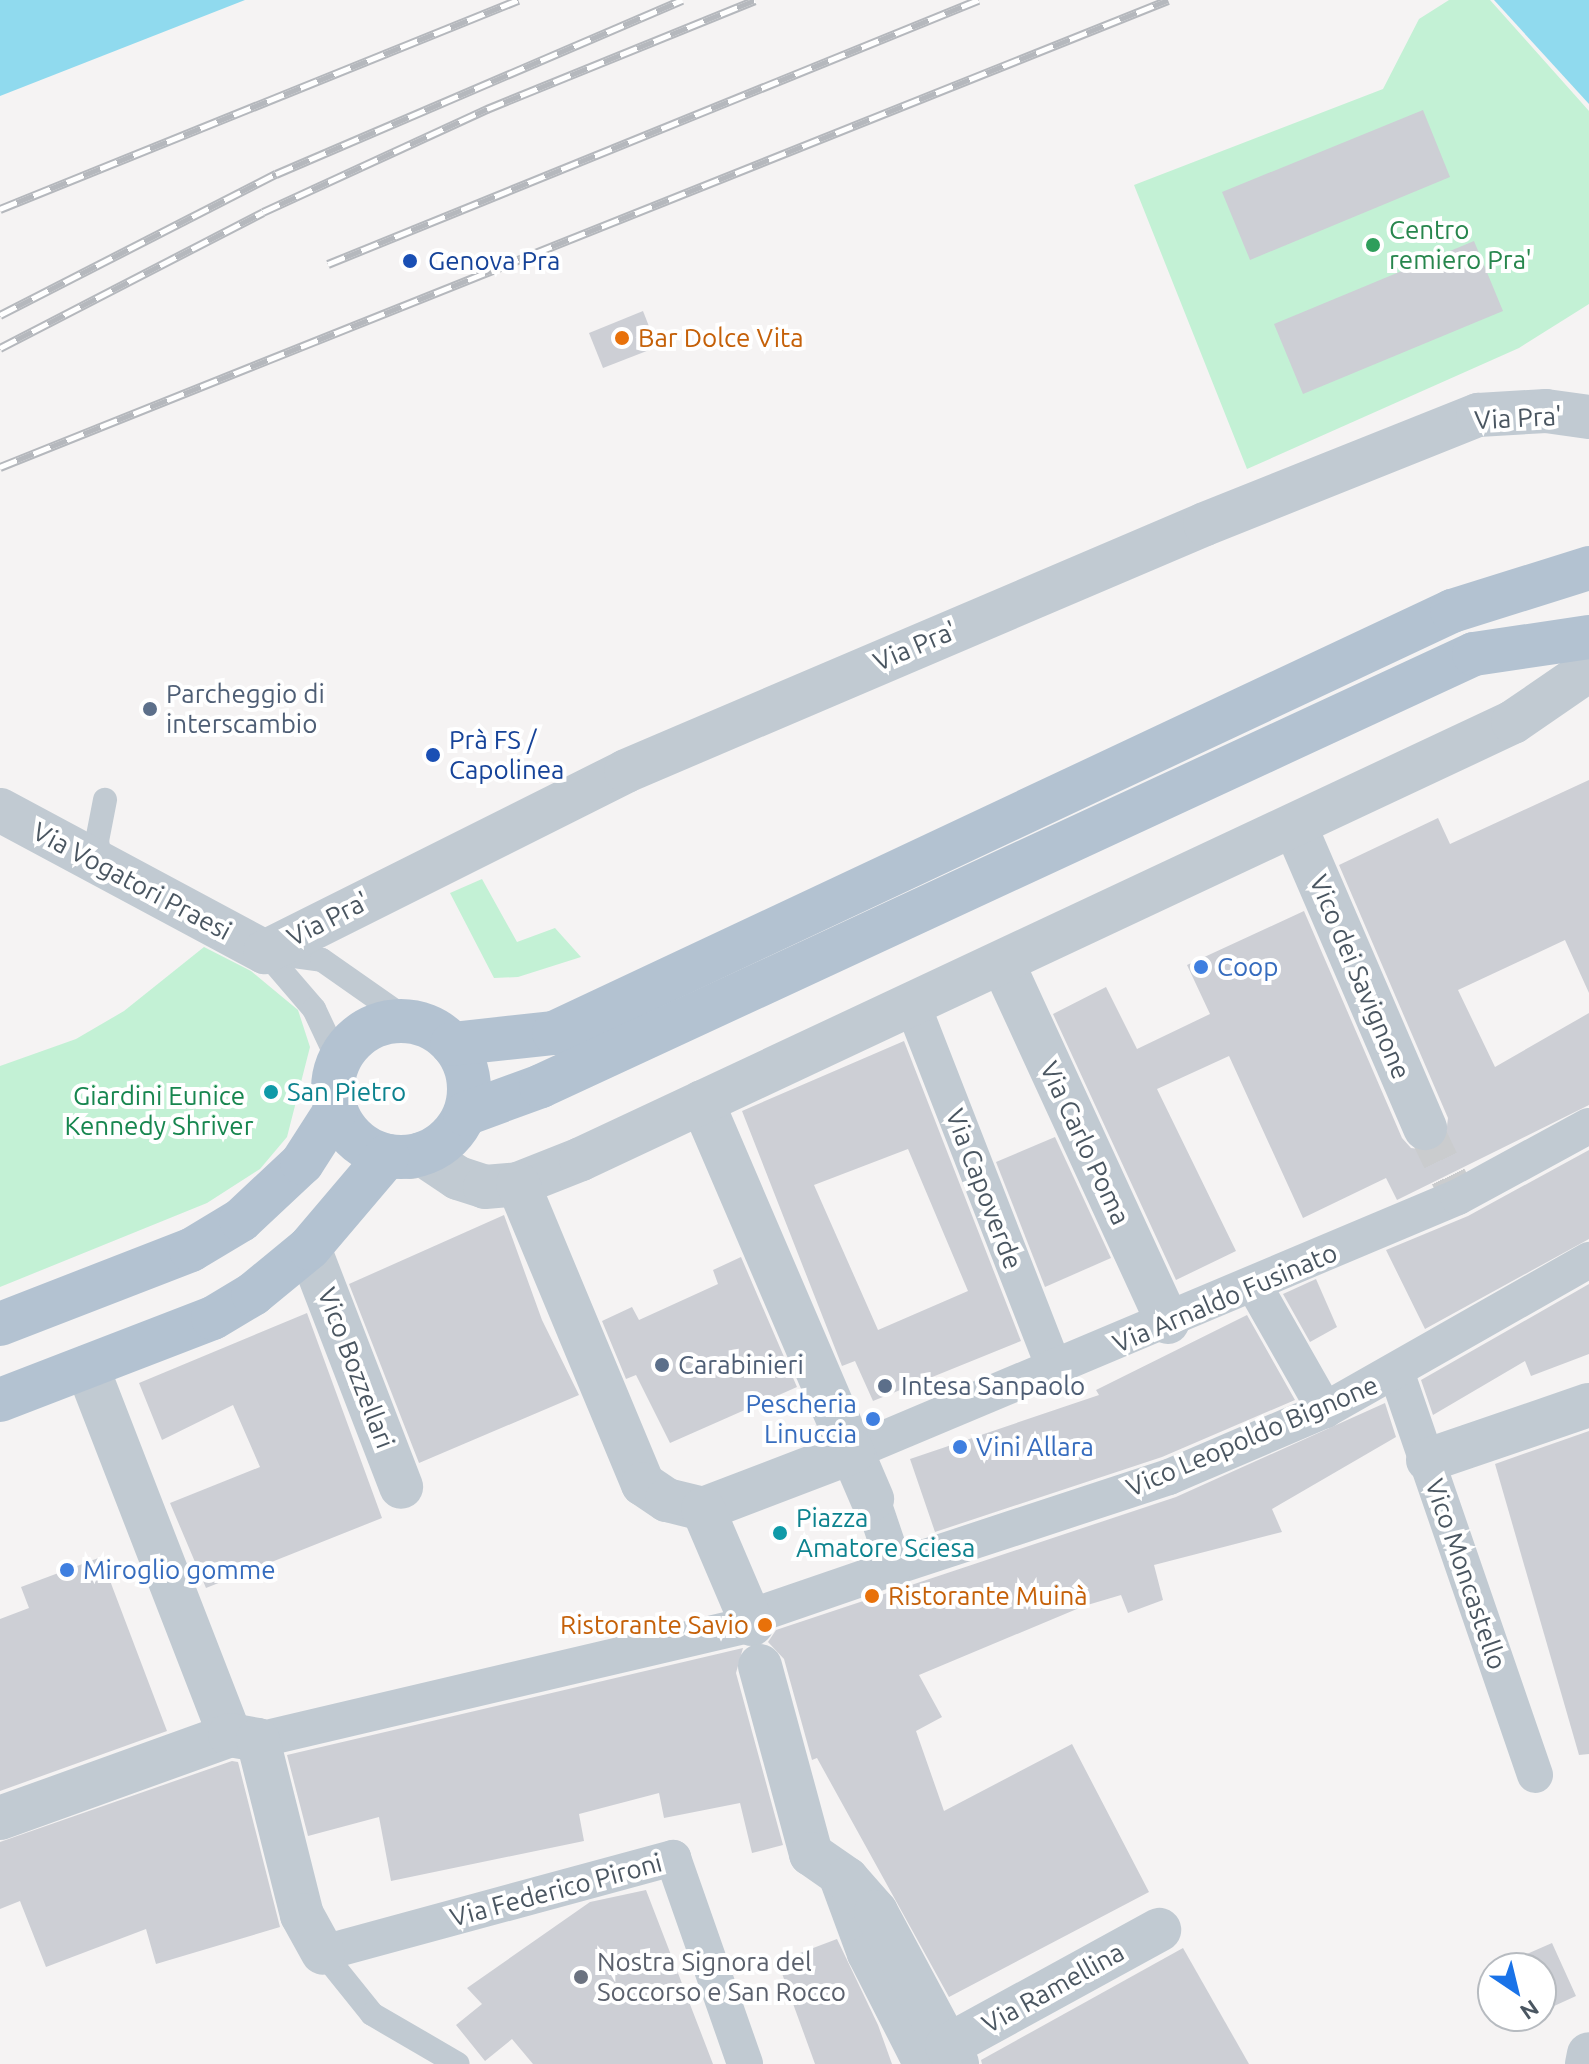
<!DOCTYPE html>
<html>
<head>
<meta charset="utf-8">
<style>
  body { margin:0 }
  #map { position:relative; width:1589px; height:2064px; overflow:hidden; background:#f5f3f3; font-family:Ubuntu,sans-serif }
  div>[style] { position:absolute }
  .green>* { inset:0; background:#c3f1d5 }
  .water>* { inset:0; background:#90daee }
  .building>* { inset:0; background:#cdcfd5 }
  .pedestrian-tunnel>* { height:36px; margin-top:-18px; transform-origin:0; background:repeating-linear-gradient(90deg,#caccce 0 36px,transparent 0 54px) }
  .service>* { height:24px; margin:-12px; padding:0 12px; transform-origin:12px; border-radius:12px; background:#c1cad2 }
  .pedestrian>* { height:36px; margin:-18px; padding:0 18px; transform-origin:18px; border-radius:18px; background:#c1cad2 }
  .minor>* { height:44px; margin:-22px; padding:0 22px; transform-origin:22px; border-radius:22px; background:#c1cad2 }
  .primary>* { height:44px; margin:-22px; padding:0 22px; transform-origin:22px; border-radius:22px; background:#b3c2d1 }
  .primary>.ring { margin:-22px; padding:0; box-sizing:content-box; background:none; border:44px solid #b3c2d1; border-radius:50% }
  .rail>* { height:9px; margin-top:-4.5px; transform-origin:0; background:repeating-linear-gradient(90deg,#fff 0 18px,#b5b8bd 0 36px); box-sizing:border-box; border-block:2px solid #b5b8bd }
  .dots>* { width:22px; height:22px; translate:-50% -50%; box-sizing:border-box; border:4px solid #fff; border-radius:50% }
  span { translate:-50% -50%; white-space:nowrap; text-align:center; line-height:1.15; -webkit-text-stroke:8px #fff; paint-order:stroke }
  .leisure-label { font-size:26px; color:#27864d }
  .left { translate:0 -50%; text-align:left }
  .transit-label { font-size:26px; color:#164399 }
  .food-label { font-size:26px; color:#c56008 }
  .right { translate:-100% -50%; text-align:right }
  .street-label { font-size:26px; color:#4a5661 }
  .service-label { font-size:26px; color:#4e5e75 }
  .shop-label { font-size:26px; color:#366cbe }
  .culture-label { font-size:26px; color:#0d838f }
  .park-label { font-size:26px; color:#17864f }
  .worship-label { font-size:26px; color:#5b616d }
  .north { position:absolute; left:1477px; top:1952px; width:80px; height:80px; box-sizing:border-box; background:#fff; border:2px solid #b7bbc0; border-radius:50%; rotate:145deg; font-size:22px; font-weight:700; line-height:32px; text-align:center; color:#4a5661 }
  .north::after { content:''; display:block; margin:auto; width:28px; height:36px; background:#1a73e8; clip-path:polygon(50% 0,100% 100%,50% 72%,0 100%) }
</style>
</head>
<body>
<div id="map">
  <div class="green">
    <i style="clip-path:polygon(1449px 0,1490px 0,1589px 111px,1589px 304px,1519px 348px,1247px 469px,1134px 185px,1383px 89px,1419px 19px)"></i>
    <i style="clip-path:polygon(482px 879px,517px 942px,555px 928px,581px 957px,518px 977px,494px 978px,450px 893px)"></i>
    <i style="clip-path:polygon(204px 947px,251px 971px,298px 1010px,310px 1047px,287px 1137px,260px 1169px,207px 1203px,0 1287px,0 1066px,76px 1039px,124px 1011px)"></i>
  </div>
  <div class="water">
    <i style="clip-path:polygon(0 0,245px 0,0 96px)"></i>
    <i style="clip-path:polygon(1494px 0,1589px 0,1589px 104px,1546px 57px)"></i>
  </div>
  <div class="building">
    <i style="clip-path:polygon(1423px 110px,1450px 177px,1250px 260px,1222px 192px)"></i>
    <i style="clip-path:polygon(1474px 241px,1503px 311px,1303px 394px,1274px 324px)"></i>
    <i style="clip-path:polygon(643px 311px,657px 347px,603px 368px,589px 333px)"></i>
    <i style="clip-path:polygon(1589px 780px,1589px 993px,1565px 940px,1458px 990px,1495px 1067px,1589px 1013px,1589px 1105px,1397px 1200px,1386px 1178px,1303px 1218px,1229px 1056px,1157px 1089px,1236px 1251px,1176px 1280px,1053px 1014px,1106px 987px,1137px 1049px,1210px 1014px,1187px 965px,1304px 911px,1402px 1138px,1411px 1148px,1434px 1151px,1445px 1142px,1448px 1118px,1339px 865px,1438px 818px,1450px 844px)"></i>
    <i style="clip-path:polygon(evenodd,904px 1041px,1021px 1341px,873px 1401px,855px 1361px,842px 1366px,742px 1111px,904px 1041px,908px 1149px,968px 1291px,878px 1330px,814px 1185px,908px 1149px)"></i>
    <i style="clip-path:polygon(1055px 1137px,1111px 1258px,1045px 1287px,996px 1162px)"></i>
    <i style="clip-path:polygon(1589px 1150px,1589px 1239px,1425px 1329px,1386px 1250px,1468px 1216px)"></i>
    <i style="clip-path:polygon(504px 1215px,542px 1320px,579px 1395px,419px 1463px,349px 1284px)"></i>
    <i style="clip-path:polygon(741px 1257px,797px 1387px,670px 1443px,636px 1375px,626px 1379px,602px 1321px,632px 1307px,639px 1320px,718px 1284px,713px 1270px)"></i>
    <i style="clip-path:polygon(1316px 1279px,1337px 1327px,1310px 1342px,1283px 1294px)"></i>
    <i style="clip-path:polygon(1589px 1284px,1589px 1354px,1531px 1376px,1525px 1361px,1433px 1415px,1421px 1380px)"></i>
    <i style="clip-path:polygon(307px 1313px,382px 1518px,206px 1588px,170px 1503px,260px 1467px,233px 1405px,162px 1440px,139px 1383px)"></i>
    <i style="clip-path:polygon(1247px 1315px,1295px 1400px,1162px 1457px,935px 1532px,910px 1459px,1099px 1395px,1096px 1390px)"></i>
    <i style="clip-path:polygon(1385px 1403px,1396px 1437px,1272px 1509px,1282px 1532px,1154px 1565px,1163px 1600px,1128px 1613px,1121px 1595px,1084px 1606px,919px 1675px,942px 1717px,916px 1731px,944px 1811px,1072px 1744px,1149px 1892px,949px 1997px,817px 1758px,812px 1760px,784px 1659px,768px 1642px,776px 1630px,1176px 1497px)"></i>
    <i style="clip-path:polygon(1589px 1431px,1589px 1754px,1579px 1755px,1495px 1464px)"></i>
    <i style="clip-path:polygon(101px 1557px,167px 1731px,0 1791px,0 1619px,29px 1608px,21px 1587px)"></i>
    <i style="clip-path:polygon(743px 1648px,736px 1673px,783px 1845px,752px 1853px,740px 1803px,664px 1818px,659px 1793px,579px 1814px,584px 1841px,391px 1881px,379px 1817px,308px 1836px,287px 1755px)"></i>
    <i style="clip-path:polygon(232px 1761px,238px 1762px,280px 1927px,156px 1964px,146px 1929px,46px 1967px,20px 1901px,0 1909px,0 1842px)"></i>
    <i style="clip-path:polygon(646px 1890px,713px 2064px,533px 2064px,512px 2039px,485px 2061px,456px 2025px,482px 2004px,467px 1988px,590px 1902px)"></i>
    <i style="clip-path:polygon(837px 1939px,878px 2025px,892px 2064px,815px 2064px,780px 1968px,795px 1963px,792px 1956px)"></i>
    <i style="clip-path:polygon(1552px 1943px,1576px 1996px,1541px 2012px,1541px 1968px,1495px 1968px)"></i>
    <i style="clip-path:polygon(1183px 1948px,1249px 2064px,982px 2064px,981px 2060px)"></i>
  </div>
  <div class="pedestrian-tunnel">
    <i style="left:1425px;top:1128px;width:76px;rotate:64.4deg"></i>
  </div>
  <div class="service">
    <i style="left:102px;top:867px;width:26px;rotate:-101deg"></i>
    <i style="left:97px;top:841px;width:42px;rotate:-79deg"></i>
    <i style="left:265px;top:952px;width:75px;rotate:49.3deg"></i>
    <i style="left:314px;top:1009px;width:59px;rotate:64.7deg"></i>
    <i style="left:272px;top:953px;width:50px;rotate:8deg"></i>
    <i style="left:322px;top:960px;width:106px;rotate:35deg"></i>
    <i style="left:323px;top:1953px;width:78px;rotate:51.2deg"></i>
    <i style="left:372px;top:2014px;width:99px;rotate:30.2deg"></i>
  </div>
  <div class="pedestrian">
    <i style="left:913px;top:1006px;width:392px;rotate:68.7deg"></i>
    <i style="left:1255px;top:1287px;width:142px;rotate:60.4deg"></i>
    <i style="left:1397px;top:1374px;width:424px;rotate:71deg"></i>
    <i style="left:852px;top:1452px;width:657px;rotate:-22.82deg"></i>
    <i style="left:1458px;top:1197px;width:149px;rotate:-28.5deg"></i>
    <i style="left:895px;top:1567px;width:288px;rotate:-18.2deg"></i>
    <i style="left:1169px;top:1477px;width:170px;rotate:-23.2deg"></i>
    <i style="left:1325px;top:1410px;width:304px;rotate:-29.6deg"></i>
    <i style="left:750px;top:1617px;width:153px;rotate:-19deg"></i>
    <i style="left:895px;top:1567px;width:72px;rotate:-108.7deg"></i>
    <i style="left:258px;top:1740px;width:507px;rotate:-13.21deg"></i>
    <i style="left:834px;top:1870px;width:90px;rotate:69.7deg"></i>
    <i style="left:865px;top:1954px;width:123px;rotate:63deg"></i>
    <i style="left:323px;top:1953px;width:363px;rotate:-15.2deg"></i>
    <i style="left:673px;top:1858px;width:218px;rotate:70.7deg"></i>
  </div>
  <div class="minor">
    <i style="left:0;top:810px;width:301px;rotate:28.2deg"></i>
    <i style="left:265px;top:952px;width:404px;rotate:-26.6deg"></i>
    <i style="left:626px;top:771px;width:629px;rotate:-23.1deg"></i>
    <i style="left:1205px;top:524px;width:294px;rotate:-21.8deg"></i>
    <i style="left:1478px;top:415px;width:68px;rotate:-3.4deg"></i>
    <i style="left:1546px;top:411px;width:43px;rotate:7.9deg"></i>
    <i style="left:1295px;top:826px;width:329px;rotate:66.7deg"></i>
    <i style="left:1003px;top:964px;width:394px;rotate:65.3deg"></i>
    <i style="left:702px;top:1102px;width:432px;rotate:66.8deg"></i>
    <i style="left:411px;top:1157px;width:11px;rotate:-15deg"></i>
    <i style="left:422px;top:1154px;width:43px;rotate:33.7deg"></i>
    <i style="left:458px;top:1178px;width:28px;rotate:18deg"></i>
    <i style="left:485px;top:1187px;width:33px;rotate:-5deg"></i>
    <i style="left:518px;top:1184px;width:68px;rotate:-21.6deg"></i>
    <i style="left:581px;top:1159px;width:1029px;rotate:-25.12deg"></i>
    <i style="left:1513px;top:722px;width:92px;rotate:-34.4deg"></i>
    <i style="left:518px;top:1184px;width:325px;rotate:67.4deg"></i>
    <i style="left:643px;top:1484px;width:29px;rotate:34deg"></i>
    <i style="left:667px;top:1500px;width:37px;rotate:14deg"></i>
    <i style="left:703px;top:1509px;width:160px;rotate:-20.9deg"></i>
    <i style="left:309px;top:1248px;width:256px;rotate:68.9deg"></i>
    <i style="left:87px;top:1367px;width:395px;rotate:68.8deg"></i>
    <i style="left:1428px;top:1460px;width:170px;rotate:-18.9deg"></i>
    <i style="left:703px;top:1509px;width:125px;rotate:66.9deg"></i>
    <i style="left:760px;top:1666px;width:195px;rotate:74.8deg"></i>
    <i style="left:811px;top:1854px;width:44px;rotate:34.8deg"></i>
    <i style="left:847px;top:1879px;width:44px;rotate:48.7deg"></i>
    <i style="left:876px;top:1912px;width:172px;rotate:61.9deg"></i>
    <i style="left:0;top:1818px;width:245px;rotate:-19.8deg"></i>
    <i style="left:230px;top:1735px;width:28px;rotate:10deg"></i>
    <i style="left:258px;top:1740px;width:180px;rotate:75.9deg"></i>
    <i style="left:302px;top:1915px;width:43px;rotate:61.1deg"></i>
    <i style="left:947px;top:2046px;width:242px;rotate:-28.7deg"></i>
    <i style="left:1587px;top:2064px;width:10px;rotate:-79deg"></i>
  </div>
  <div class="primary">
    <i class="ring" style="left:333px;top:1021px;width:92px;height:92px"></i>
    <i style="left:452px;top:1044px;width:103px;rotate:-6.2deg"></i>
    <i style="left:554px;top:1033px;width:992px;rotate:-25.17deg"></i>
    <i style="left:1452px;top:611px;width:144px;rotate:-17.4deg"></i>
    <i style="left:465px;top:1114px;width:81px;rotate:-20.2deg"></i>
    <i style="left:541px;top:1086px;width:1028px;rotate:-24.85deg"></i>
    <i style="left:1474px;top:654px;width:116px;rotate:-8.4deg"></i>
    <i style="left:0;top:1324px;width:205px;rotate:-21.2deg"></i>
    <i style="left:191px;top:1250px;width:58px;rotate:-31deg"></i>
    <i style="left:241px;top:1220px;width:83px;rotate:-43.1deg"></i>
    <i style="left:302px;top:1163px;width:63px;rotate:-57.3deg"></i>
    <i style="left:0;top:1400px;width:228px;rotate:-21.1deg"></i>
    <i style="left:213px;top:1318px;width:47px;rotate:-31deg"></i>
    <i style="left:253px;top:1294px;width:72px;rotate:-39.4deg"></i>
    <i style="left:309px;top:1248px;width:121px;rotate:-49.7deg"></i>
  </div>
  <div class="rail">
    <i style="left:0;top:209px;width:559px;rotate:-21.97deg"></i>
    <i style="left:328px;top:264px;width:702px;rotate:-22.1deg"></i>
    <i style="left:0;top:315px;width:310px;rotate:-27.1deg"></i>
    <i style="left:276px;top:174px;width:442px;rotate:-23.2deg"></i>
    <i style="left:0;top:348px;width:296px;rotate:-27.3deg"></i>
    <i style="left:263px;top:212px;width:247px;rotate:-24.7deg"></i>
    <i style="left:487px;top:109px;width:289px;rotate:-22.1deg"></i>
    <i style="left:0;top:467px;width:1258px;rotate:-21.79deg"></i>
  </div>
  <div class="dots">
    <i style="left:1373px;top:245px;background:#2e9e5b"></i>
    <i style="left:410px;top:261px;background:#1a4fb4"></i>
    <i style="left:622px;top:338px;background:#e8710a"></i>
    <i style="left:150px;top:709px;background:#5c6f8a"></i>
    <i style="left:433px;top:755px;background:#1a4fb4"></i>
    <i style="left:1201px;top:967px;background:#3f7fe0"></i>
    <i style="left:271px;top:1092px;background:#0f9aa8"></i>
    <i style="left:662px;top:1365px;background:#5c6f8a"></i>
    <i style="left:885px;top:1386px;background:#5c6f8a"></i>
    <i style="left:873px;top:1419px;background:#3f7fe0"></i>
    <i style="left:960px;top:1447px;background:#3f7fe0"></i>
    <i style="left:780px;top:1533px;background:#0f9aa8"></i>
    <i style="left:67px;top:1570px;background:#3f7fe0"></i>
    <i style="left:872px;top:1596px;background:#e8710a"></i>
    <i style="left:765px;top:1625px;background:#e8710a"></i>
    <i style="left:581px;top:1977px;background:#6b7280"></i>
  </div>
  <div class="leisure-label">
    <span class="left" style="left:1389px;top:245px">Centro<br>remiero Pra'</span>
  </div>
  <div class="transit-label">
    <span class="left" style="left:428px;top:261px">Genova Pra</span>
    <span class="left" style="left:449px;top:755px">Prà FS /<br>Capolinea</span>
  </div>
  <div class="food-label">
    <span class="left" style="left:638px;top:338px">Bar Dolce Vita</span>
    <span class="left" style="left:888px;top:1596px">Ristorante Muinà</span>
    <span class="right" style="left:749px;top:1625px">Ristorante Savio</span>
  </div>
  <div class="street-label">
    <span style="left:1518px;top:418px;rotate:-3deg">Via Pra'</span>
    <span style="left:915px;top:646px;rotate:-23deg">Via Pra'</span>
    <span style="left:132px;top:881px;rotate:28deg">Via Vogatori Praesi</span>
    <span style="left:328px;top:919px;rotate:-27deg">Via Pra'</span>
    <span style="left:1360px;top:977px;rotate:67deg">Vico dei Savignone</span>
    <span style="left:1085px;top:1143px;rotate:65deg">Via Carlo Poma</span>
    <span style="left:984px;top:1189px;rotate:69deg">Via Capoverde</span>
    <span style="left:1225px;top:1298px;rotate:-23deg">Via Arnaldo Fusinato</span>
    <span style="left:356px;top:1368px;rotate:69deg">Vico Bozzellari</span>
    <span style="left:1252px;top:1436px;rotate:-23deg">Vico Leopoldo Bignone</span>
    <span style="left:1466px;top:1574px;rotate:71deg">Vico Moncastello</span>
    <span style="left:556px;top:1890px;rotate:-15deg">Via Federico Pironi</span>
    <span style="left:1053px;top:1988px;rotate:-29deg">Via Ramellina</span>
  </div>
  <div class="service-label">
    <span class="left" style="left:166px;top:709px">Parcheggio di<br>interscambio</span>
    <span class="left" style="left:678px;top:1365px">Carabinieri</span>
    <span class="left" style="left:901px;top:1386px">Intesa Sanpaolo</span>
  </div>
  <div class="shop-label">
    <span class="left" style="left:1217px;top:967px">Coop</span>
    <span class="right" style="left:857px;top:1419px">Pescheria<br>Linuccia</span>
    <span class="left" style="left:976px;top:1447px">Vini Allara</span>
    <span class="left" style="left:83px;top:1570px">Miroglio gomme</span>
  </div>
  <div class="culture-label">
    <span class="left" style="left:287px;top:1092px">San Pietro</span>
    <span class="left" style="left:796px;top:1533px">Piazza<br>Amatore Sciesa</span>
  </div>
  <div class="park-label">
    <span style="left:159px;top:1111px">Giardini Eunice<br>Kennedy Shriver</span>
  </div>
  <div class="worship-label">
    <span class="left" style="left:597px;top:1977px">Nostra Signora del<br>Soccorso e San Rocco</span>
  </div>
  <div class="north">N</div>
</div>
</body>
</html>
